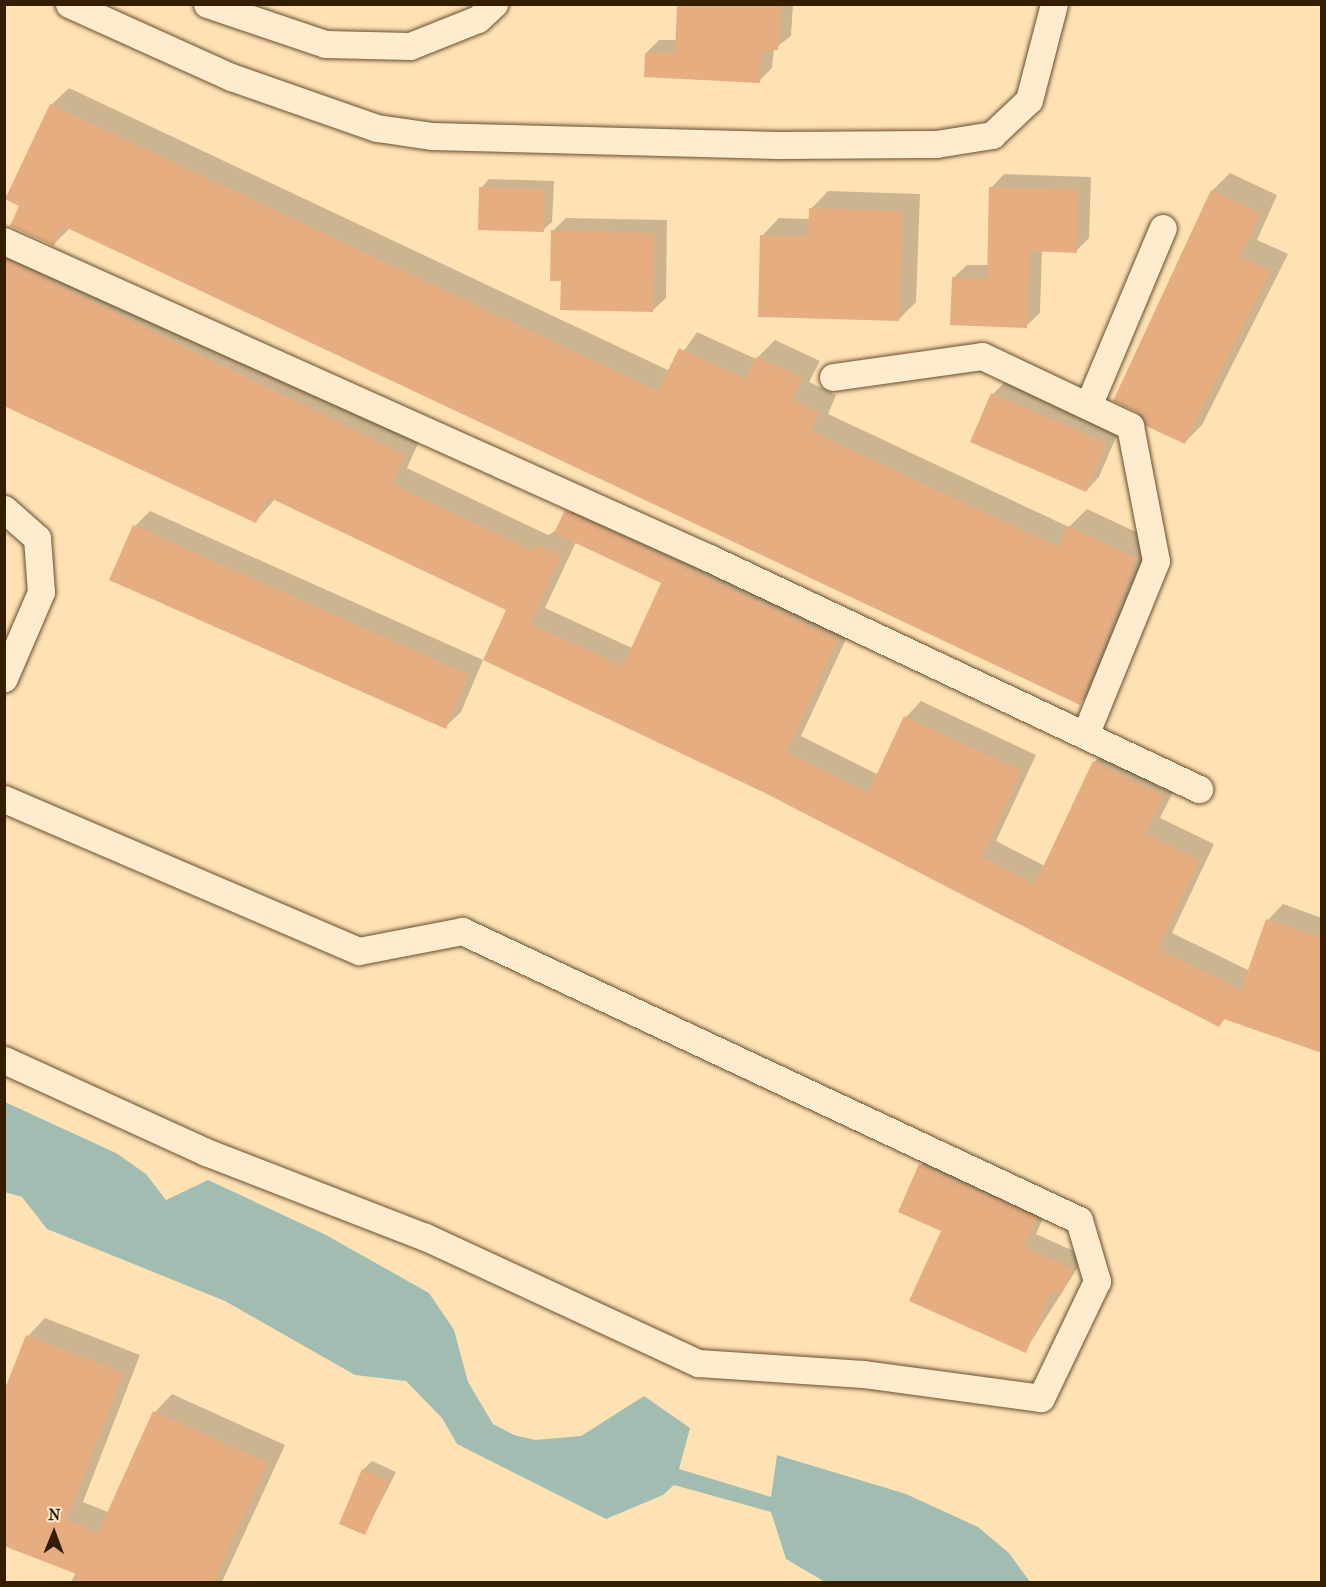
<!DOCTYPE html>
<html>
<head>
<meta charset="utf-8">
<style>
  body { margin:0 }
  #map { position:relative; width:1326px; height:1587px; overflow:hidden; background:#ffe2b4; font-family:"IM FELL French Canon",serif }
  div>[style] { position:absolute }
  .water>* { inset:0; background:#a1bdb2 }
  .shadow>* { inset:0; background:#0003 }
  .building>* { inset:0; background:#e5ad80 }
  .roads { filter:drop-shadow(0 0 2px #684e2e) drop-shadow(0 0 2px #684e2e) }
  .minor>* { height:27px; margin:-13.5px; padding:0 13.5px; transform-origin:13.5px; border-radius:13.5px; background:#ffecce }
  span { translate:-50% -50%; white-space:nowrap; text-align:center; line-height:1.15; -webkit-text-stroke:4.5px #ffecce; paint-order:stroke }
  .frame { position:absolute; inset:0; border:6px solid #351d02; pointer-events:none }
  .north { position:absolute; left:24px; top:1503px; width:60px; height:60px; -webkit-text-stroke:4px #ffecce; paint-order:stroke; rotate:1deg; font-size:16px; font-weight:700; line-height:24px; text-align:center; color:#351d02 }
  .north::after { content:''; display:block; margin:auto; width:21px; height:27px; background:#351d02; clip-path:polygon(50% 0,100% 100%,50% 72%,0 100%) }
</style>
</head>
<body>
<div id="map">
  <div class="water">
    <i style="clip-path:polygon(5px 1102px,116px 1153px,146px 1174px,166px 1200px,208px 1180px,326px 1235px,429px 1293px,454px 1330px,468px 1382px,493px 1424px,514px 1435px,535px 1440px,581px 1436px,644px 1396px,690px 1428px,679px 1469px,771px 1497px,777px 1455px,906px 1494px,978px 1527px,1009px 1553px,1030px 1582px,825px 1582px,786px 1559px,771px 1512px,674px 1485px,663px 1495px,606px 1519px,457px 1444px,442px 1418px,406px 1381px,355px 1375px,225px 1301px,47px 1229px,22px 1197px,5px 1192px)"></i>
  </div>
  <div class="shadow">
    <i style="clip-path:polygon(679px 4px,793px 4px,791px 36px,774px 49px,772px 68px,759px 81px,646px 53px,659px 40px,677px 40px)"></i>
    <i style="clip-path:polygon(69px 88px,670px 371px,697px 332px,756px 359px,775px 340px,820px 361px,809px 382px,836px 395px,828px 414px,1069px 527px,1087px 509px,1153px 540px,1097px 686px,1080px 703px,70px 228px,54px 244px,21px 205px,51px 105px)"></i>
    <i style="clip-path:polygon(1230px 173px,1277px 195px,1257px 240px,1288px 254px,1202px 425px,1185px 442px,1212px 191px)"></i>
    <i style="clip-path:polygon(1004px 174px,1091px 177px,1089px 238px,1076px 251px,1042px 250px,1040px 313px,1026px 326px,953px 278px,967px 265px,989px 265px,991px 188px)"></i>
    <i style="clip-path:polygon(489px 179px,554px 181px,552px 222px,543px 230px,481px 188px)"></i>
    <i style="clip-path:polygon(828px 191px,920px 194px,916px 302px,899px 319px,762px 236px,779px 218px,810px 219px,811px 209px)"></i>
    <i style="clip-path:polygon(566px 218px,667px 220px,666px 298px,652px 311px,562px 280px,553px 231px)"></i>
    <i style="clip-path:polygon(evenodd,4px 239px,420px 439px,407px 468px,548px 535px,557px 530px,582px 496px,853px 624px,801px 736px,879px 775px,906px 717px,921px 701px,1036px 755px,996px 841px,1045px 866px,1094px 762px,1110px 747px,1179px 780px,1160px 818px,1214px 844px,1172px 933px,1250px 971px,1268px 920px,1283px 904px,1322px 918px,1322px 1052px,1226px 1018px,1219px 1025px,764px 791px,508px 609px,275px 499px,256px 521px,4px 405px,4px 239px,576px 542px,663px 582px,632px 648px,545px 608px,576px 542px)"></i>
    <i style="clip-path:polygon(1006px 381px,1119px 430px,1099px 477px,1086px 491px,993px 394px)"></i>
    <i style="clip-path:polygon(150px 511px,483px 660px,461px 712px,445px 727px,135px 526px)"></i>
    <i style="clip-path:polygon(934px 1152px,1049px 1205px,1036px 1234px,1085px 1256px,1025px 1351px,943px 1230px,900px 1211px,921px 1165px)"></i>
    <i style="clip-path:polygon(45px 1318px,140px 1355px,83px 1502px,108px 1512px,155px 1412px,172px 1394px,285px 1445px,222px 1582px,71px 1582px,76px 1572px,28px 1336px)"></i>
    <i style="clip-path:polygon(372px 1461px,396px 1472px,365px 1533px,363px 1470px)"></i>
  </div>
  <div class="building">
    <i style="clip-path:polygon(677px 4px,782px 4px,778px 50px,762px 51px,760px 83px,644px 77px,645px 53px,675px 53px)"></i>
    <i style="clip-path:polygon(50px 104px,658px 391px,679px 348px,745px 379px,756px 357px,803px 378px,793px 400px,820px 413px,811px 431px,1058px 547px,1068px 526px,1137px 558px,1080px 705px,63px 226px,54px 246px,10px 226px,19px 206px,5px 199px)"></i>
    <i style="clip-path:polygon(479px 187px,545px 189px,544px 232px,478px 230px)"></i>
    <i style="clip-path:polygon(989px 187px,1078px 190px,1077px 253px,1030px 251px,1027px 328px,950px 325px,952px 277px,987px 279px)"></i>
    <i style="clip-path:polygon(1211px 190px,1261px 213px,1240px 257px,1271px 271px,1185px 444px,1146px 426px,1137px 412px,1113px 401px)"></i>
    <i style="clip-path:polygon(809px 208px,903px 211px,899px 321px,758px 317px,760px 235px,808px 237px)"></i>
    <i style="clip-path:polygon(551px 230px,655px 233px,653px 312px,560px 310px,561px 281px,550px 281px)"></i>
    <i style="clip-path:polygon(4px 258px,405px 455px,392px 484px,533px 551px,537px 544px,562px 555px,530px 624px,623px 666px,661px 583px,554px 533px,565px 510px,838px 640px,787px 752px,868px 793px,904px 716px,1022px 771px,982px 857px,1035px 884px,1093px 761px,1164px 796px,1145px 834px,1200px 860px,1158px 949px,1241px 990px,1266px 919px,1322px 938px,1322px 1053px,1224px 1019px,1219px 1027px,763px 792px,483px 660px,506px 610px,268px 497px,256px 523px,4px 406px)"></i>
    <i style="clip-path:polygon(991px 393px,1107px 443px,1086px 492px,970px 442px)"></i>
    <i style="clip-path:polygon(133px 525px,469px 675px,446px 729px,109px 580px)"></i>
    <i style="clip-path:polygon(919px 1164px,1037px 1218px,1024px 1247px,1073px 1269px,1061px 1295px,1053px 1291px,1026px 1353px,909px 1301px,941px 1231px,898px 1212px)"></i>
    <i style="clip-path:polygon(26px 1335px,124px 1373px,67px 1520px,98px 1533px,153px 1411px,268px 1463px,214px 1582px,76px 1582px,79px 1575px,4px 1546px,4px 1391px)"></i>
    <i style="clip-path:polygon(362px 1469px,389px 1481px,365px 1535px,339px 1524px)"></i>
  </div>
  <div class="roads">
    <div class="minor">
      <i style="left:69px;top:4px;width:178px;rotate:24.3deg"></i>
      <i style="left:231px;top:77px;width:155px;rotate:19.3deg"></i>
      <i style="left:377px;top:128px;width:56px;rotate:8.3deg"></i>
      <i style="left:432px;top:136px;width:346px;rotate:1.5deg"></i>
      <i style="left:778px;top:145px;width:158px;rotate:-0.4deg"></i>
      <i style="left:936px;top:144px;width:57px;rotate:-9.1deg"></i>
      <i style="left:992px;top:135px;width:51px;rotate:-43.4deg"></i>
      <i style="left:1029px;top:100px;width:99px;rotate:-75.4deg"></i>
      <i style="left:207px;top:4px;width:125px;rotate:18.7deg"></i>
      <i style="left:325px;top:44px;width:85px;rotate:1.3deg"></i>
      <i style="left:410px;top:46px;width:73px;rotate:-21.7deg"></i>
      <i style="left:478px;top:19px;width:22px;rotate:-43deg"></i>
      <i style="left:4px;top:241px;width:773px;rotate:24.21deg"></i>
      <i style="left:709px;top:558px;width:542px;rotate:25.24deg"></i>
      <i style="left:833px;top:377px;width:150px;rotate:-8deg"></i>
      <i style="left:982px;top:356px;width:164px;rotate:25.3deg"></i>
      <i style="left:1130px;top:426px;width:137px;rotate:79.1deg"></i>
      <i style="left:1156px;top:561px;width:188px;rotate:112.2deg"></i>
      <i style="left:1088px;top:406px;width:193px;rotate:-67.2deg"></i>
      <i style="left:4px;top:509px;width:44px;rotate:41.3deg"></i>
      <i style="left:37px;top:538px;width:54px;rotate:85.8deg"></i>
      <i style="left:41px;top:592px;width:94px;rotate:113.3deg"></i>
      <i style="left:4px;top:799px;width:386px;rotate:23.2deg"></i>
      <i style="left:359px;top:951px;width:105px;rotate:-11deg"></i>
      <i style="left:462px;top:931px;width:681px;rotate:25.1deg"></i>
      <i style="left:1079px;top:1220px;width:64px;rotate:73.6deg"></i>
      <i style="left:1097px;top:1281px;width:130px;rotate:115.6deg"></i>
      <i style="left:1041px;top:1398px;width:180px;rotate:-172.3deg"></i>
      <i style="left:863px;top:1374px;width:165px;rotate:-176.2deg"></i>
      <i style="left:698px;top:1363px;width:301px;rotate:-155.2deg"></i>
      <i style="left:425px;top:1237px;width:235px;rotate:-158.8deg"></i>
      <i style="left:206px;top:1152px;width:222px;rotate:-155.5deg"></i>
    </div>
  </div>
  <div class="frame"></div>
  <div class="north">N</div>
</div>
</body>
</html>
